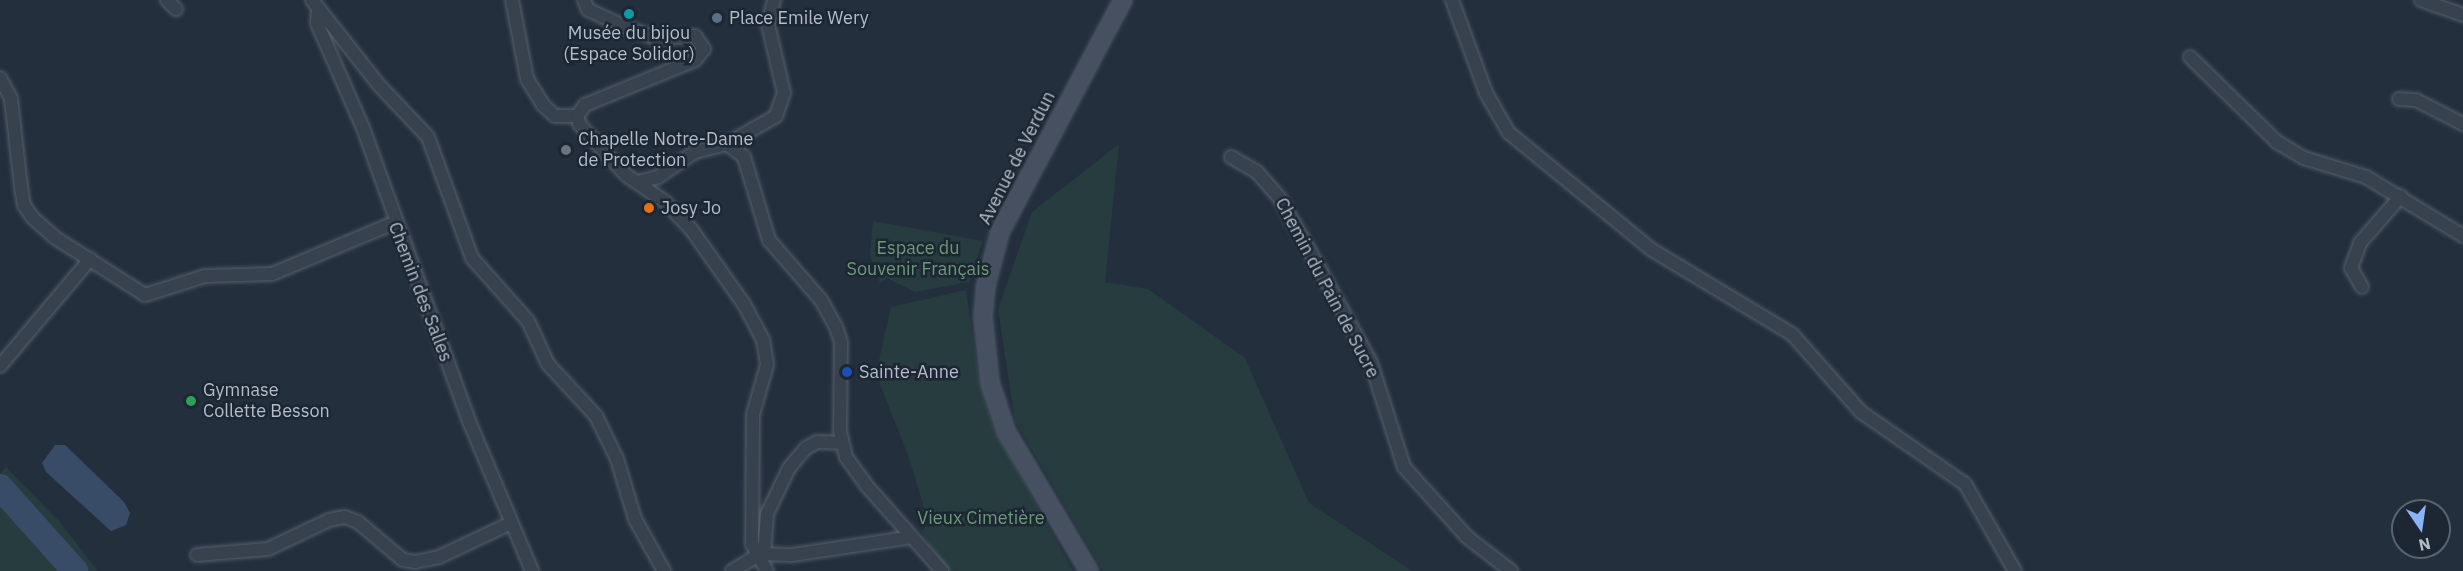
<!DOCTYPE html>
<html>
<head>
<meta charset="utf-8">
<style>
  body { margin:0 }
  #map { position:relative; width:2463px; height:571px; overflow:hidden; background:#242f3e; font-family:"IBM Plex Sans",sans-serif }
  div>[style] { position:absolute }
  .green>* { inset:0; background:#263c3f }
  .water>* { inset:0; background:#394c67 }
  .river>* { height:26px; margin:-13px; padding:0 13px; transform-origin:13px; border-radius:13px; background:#394c67 }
  .roads { filter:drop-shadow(0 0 2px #565f6c) drop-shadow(0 0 2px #565f6c) }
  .minor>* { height:12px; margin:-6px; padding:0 6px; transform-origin:6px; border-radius:6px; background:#38414e }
  .secondary>* { height:16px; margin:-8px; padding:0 8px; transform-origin:8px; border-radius:8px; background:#465061 }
  .dots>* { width:16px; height:16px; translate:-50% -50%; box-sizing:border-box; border:3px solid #1d2633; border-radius:50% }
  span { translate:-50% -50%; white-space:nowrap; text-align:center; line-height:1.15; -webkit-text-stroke:5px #1d2633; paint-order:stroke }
  .poi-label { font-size:18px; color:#b4bcc9 }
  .left { translate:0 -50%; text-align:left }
  .street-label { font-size:18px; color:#b4bcc9 }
  .park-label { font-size:18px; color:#6b9a76 }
  .north { position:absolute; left:2391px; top:499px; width:60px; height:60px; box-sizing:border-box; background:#1d2633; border:2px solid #59626f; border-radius:50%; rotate:167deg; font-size:16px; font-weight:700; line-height:24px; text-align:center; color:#b4bcc9 }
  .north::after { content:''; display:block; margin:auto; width:21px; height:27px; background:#8ab4f8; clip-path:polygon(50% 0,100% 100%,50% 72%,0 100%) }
</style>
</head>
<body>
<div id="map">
  <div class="green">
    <i style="clip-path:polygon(1119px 144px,1105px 282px,1148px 289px,1245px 358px,1309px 503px,1412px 571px,1103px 571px,1015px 421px,998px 309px,1032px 212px)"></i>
    <i style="clip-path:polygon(873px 221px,983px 241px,969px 282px,915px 292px,887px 278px,880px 283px,870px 255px)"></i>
    <i style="clip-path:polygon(966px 290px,979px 379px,993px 426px,1073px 571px,947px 571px,921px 531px,929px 524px,909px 458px,876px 374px,891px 307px)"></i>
    <i style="clip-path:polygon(6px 467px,59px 521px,98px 571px,0 571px,0 474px)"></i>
  </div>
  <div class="water">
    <i style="clip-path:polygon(55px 445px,65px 445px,124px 502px,130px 513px,126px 525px,111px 531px,46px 472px,42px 463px)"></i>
  </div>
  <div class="river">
    <i style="left:0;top:487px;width:113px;rotate:48.2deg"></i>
  </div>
  <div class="roads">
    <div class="minor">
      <i style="left:167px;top:0;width:13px;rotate:45deg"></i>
      <i style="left:312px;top:0;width:108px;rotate:51.8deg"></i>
      <i style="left:379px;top:85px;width:71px;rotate:46.7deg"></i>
      <i style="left:428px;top:137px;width:129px;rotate:70deg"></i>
      <i style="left:472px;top:258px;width:84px;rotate:48.4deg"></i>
      <i style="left:528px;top:321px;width:47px;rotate:65.1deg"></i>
      <i style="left:548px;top:364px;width:71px;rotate:47.3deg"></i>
      <i style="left:596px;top:416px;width:48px;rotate:64deg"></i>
      <i style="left:617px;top:459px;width:63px;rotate:73.3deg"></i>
      <i style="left:635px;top:519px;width:60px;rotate:60.9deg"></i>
      <i style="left:512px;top:0;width:80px;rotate:79.2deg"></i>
      <i style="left:527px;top:79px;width:31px;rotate:58deg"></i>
      <i style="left:543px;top:105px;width:16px;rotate:43deg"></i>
      <i style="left:555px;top:116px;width:22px"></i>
      <i style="left:1452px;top:0;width:99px;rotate:69.9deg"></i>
      <i style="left:1486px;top:93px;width:46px;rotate:60.1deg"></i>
      <i style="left:1509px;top:133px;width:185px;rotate:39.3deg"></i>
      <i style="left:1652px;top:250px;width:163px;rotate:31deg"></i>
      <i style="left:1792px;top:334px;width:104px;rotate:48.5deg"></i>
      <i style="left:1861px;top:412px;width:126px;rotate:34.7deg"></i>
      <i style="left:1965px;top:484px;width:100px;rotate:60.1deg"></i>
      <i style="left:2421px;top:0;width:45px;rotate:19.7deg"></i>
      <i style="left:318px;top:11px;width:12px;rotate:95deg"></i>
      <i style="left:317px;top:23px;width:115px;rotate:66.3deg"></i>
      <i style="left:363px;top:128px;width:312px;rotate:70.1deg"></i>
      <i style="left:469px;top:421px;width:163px;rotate:67.2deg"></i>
      <i style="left:2190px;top:57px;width:122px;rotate:44.3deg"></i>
      <i style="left:2277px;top:142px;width:31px;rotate:31deg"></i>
      <i style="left:2304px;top:158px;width:65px;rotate:17deg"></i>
      <i style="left:2366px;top:177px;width:114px;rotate:31.3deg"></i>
      <i style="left:0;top:78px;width:24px;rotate:62deg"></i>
      <i style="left:11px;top:99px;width:89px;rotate:83.5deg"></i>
      <i style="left:21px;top:187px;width:18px;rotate:81deg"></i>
      <i style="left:24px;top:205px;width:14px;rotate:56deg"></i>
      <i style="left:32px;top:217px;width:30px;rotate:42deg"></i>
      <i style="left:54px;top:237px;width:108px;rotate:32.5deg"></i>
      <i style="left:145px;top:295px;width:63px;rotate:-17.6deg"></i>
      <i style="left:205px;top:276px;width:67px;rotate:-1.7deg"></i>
      <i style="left:272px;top:274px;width:132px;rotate:-22.7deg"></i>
      <i style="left:2399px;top:99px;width:17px;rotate:3deg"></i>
      <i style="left:2416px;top:100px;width:53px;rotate:27.1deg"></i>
      <i style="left:577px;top:116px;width:9px;rotate:72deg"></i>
      <i style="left:580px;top:125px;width:68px;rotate:47.4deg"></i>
      <i style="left:626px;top:175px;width:46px;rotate:34.4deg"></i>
      <i style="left:664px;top:201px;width:39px;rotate:46deg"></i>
      <i style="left:691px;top:229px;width:92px;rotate:54.8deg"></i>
      <i style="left:744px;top:304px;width:40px;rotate:62deg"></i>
      <i style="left:763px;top:339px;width:26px;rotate:81deg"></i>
      <i style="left:767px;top:365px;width:51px;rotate:105.9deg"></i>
      <i style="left:753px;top:414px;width:130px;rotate:90.4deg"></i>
      <i style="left:752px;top:544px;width:31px;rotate:61deg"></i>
      <i style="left:577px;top:116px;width:14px;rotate:-54deg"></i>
      <i style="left:585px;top:105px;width:119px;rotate:-22.2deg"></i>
      <i style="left:695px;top:60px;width:14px;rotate:-51deg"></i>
      <i style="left:704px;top:49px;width:16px;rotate:-125deg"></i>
      <i style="left:695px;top:36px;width:39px;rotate:177deg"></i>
      <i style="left:656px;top:38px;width:35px;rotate:-160deg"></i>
      <i style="left:623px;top:26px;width:38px;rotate:-155deg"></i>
      <i style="left:588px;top:10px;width:11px;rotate:-112deg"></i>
      <i style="left:727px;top:144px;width:21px;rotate:37deg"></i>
      <i style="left:744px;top:157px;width:87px;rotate:73.2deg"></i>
      <i style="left:769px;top:240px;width:79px;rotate:49.1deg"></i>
      <i style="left:821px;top:300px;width:31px;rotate:61deg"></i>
      <i style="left:836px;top:327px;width:16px;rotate:72deg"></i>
      <i style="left:841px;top:342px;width:89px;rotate:90.6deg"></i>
      <i style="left:840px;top:431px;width:27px;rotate:77deg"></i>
      <i style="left:846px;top:457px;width:34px;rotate:54deg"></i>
      <i style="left:866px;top:485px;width:115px;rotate:48.5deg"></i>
      <i style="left:1231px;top:157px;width:30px;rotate:30deg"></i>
      <i style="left:1257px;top:172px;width:33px;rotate:49deg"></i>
      <i style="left:1279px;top:197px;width:75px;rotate:60.4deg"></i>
      <i style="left:1316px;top:262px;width:115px;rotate:61.4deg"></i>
      <i style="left:1371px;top:363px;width:109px;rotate:72.4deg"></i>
      <i style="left:1404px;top:467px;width:94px;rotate:48deg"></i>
      <i style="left:1467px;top:537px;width:56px;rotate:37.7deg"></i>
      <i style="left:637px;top:182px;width:22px;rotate:-13deg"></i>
      <i style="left:658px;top:177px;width:45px;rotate:-34deg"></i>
      <i style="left:695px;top:152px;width:33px;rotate:-14deg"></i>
      <i style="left:727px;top:144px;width:56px;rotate:-29.7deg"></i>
      <i style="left:776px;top:116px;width:24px;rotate:-71deg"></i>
      <i style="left:784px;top:93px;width:71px;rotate:-103.1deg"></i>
      <i style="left:768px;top:24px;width:25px;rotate:-76deg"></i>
      <i style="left:2362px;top:287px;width:22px;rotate:-120deg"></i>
      <i style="left:2351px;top:268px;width:27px;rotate:-70deg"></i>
      <i style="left:2360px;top:243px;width:62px;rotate:-48.9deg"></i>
      <i style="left:0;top:366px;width:140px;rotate:-49.9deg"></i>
      <i style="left:764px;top:554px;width:40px;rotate:-85.7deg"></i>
      <i style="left:767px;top:514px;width:51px;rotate:-64.4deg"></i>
      <i style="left:789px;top:468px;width:26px;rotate:-50deg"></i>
      <i style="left:806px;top:448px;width:13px;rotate:-29deg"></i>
      <i style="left:817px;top:442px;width:24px;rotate:2deg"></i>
      <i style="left:197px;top:555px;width:71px;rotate:-4.8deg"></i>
      <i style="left:268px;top:549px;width:68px;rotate:-25.4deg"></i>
      <i style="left:329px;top:520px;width:16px;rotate:-11deg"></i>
      <i style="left:345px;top:517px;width:14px;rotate:21deg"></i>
      <i style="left:358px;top:522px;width:59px;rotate:40.2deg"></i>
      <i style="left:403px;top:560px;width:12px;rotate:9deg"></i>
      <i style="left:415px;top:562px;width:25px;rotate:-12deg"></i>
      <i style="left:439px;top:557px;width:80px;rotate:-25.3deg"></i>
      <i style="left:732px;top:571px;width:33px;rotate:-31deg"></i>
      <i style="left:760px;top:554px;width:32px;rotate:2deg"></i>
      <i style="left:792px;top:555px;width:121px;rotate:-8.5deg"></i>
    </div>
    <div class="secondary">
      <i style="left:1089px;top:571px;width:163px;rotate:-120.7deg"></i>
      <i style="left:1006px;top:431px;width:51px;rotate:-108.4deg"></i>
      <i style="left:990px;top:383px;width:66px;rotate:-96.1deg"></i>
      <i style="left:983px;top:317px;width:32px;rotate:-85deg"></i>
      <i style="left:986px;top:285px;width:55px;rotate:-75.2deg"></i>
      <i style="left:1000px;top:232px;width:263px;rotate:-62.1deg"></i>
    </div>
  </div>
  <div class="dots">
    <i style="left:629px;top:14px;background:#0f9aa8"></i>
    <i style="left:717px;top:18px;background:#5c6f8a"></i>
    <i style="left:566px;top:150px;background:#6b7280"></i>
    <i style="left:649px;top:208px;background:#e8710a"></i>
    <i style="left:847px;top:372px;background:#1a4fb4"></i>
    <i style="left:191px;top:401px;background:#2e9e5b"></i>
  </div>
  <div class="poi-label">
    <span class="left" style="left:729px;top:18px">Place Emile Wery</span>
    <span style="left:629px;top:44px">Musée du bijou<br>(Espace Solidor)</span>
    <span class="left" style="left:578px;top:150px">Chapelle Notre-Dame<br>de Protection</span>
    <span class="left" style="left:661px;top:208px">Josy Jo</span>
    <span class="left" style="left:859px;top:372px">Sainte-Anne</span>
    <span class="left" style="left:203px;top:401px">Gymnase<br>Collette Besson</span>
  </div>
  <div class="street-label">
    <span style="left:1017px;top:158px;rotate:-63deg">Avenue de Verdun</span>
    <span style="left:1327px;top:288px;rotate:62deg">Chemin du Pain de Sucre</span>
    <span style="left:420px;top:292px;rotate:69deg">Chemin des Salles</span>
  </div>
  <div class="park-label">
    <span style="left:918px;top:259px">Espace du<br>Souvenir Français</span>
    <span style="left:981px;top:518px">Vieux Cimetière</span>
  </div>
  <div class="north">N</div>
</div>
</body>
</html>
